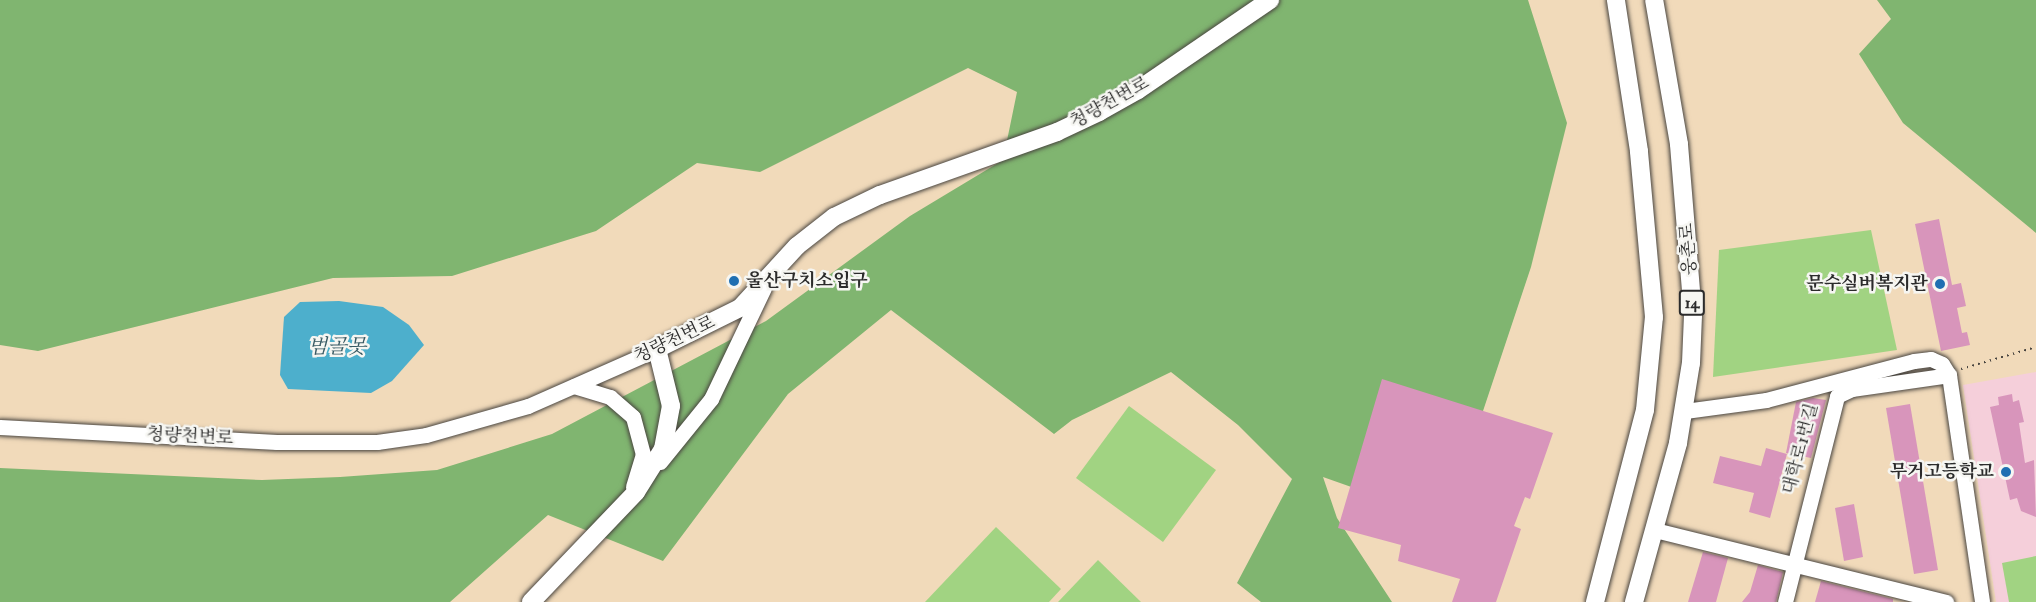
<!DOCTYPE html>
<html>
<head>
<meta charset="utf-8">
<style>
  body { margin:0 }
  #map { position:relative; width:2036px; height:602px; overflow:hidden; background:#f1daba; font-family:"IM FELL Double Pica","Noto Serif KR",serif }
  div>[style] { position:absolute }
  .built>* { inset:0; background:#f5cfda }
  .green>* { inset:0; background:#a1d382 }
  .forest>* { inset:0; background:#80b570 }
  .water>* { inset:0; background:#4dafcc }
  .building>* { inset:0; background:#d895bb }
  .path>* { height:2px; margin-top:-1px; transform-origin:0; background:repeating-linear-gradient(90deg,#494540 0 1.5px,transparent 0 6px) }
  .roads { filter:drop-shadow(0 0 2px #494540) drop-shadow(0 0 2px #494540) }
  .minor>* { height:15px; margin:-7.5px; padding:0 7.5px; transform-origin:7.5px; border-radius:7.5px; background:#fff }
  .major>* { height:18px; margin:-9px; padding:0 9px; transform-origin:9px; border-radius:9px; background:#fff }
  .dots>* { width:16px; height:16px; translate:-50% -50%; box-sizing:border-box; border:3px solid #f6f6f2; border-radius:50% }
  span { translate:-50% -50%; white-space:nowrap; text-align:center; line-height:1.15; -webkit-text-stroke:5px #f6f6f2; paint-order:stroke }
  .shield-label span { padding:2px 4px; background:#f6f6f2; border:2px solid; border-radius:4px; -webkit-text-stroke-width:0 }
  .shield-label { font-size:16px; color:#2b2b2b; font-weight:700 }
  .street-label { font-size:18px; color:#2b2b2b }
  .poi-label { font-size:18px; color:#2b2b2b; font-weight:700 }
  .left { translate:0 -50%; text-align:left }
  .right { translate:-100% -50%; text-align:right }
  .water-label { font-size:20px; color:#375963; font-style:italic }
</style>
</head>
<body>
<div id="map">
  <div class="built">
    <i style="clip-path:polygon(2036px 372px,2036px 602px,1996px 602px,1963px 385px)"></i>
  </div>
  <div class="green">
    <i style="clip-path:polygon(1871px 230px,1897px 350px,1713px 377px,1719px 250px)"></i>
    <i style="clip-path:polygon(1129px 406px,1216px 470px,1163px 542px,1076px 478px)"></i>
    <i style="clip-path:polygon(996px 527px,1061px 589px,1049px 602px,925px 602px)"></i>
    <i style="clip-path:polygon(2036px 556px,2036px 602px,2009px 602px,2002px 563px)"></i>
    <i style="clip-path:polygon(1098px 560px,1141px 602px,1058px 602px)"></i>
  </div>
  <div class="forest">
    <i style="clip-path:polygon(0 0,1528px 0,1567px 123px,1531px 267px,1467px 459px,1425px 513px,1323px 477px,1337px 518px,1392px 602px,1261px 602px,1237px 583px,1292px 479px,1238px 425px,1171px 372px,1072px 420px,1054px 434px,891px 310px,788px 394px,663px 561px,548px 515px,450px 602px,0 602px,0 468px,262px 480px,340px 477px,437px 470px,552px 434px,766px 321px,910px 216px,1003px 160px,1017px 92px,968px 68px,760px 172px,697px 163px,596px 231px,452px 276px,333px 278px,38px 351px,0 345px)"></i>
    <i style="clip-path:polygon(1877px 0,2036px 0,2036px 233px,1903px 123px,1859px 54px,1891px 19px)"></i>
  </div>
  <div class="water">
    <i style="clip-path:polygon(339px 301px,383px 307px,409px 325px,424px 345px,392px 381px,371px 393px,288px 389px,280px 375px,284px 317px,300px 302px)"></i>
  </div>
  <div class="building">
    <i style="clip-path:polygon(1939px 219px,1952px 285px,1961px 283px,1966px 306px,1957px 308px,1962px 333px,1967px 332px,1970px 345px,1941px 351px,1915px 224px)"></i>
    <i style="clip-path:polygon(1382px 379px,1553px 433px,1530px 499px,1525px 497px,1514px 526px,1521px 529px,1496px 602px,1452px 602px,1460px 579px,1398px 561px,1401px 545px,1338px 528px)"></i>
    <i style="clip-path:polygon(2012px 394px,2013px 402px,2019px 400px,2024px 422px,2019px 423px,2025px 463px,2034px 460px,2036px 517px,2021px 511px,2017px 498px,2010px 500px,1990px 407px,1999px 405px,1998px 397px)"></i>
    <i style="clip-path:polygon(1813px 398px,1826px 400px,1811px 458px,1786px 453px,1796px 402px)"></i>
    <i style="clip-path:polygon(1910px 404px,1938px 570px,1914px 574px,1886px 408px)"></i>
    <i style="clip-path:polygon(1766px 448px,1787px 454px,1770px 518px,1749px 512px,1754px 493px,1713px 483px,1720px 456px,1761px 466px)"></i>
    <i style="clip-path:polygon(1854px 504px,1863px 557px,1844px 561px,1835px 508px)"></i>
    <i style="clip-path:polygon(1703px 552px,1728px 558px,1716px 602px,1688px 602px)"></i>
    <i style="clip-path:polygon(1758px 565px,1783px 572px,1776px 602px,1742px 602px,1750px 592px)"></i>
    <i style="clip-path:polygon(1821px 581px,1893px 599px,1893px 602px,1815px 602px)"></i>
  </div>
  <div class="path">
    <i style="left:1961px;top:369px;width:78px;rotate:-16.3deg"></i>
  </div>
  <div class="roads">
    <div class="minor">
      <i style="left:574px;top:386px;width:38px;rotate:17deg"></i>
      <i style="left:610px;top:397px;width:30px;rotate:41deg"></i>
      <i style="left:633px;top:417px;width:38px;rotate:75deg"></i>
      <i style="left:643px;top:454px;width:34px;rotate:107deg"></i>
      <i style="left:1685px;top:411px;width:82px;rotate:-7.7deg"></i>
      <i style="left:1766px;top:400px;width:153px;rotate:-14.8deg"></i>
      <i style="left:1914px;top:361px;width:17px;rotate:-7deg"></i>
      <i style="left:1931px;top:359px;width:12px;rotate:24deg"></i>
      <i style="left:1942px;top:364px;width:13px;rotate:58deg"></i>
      <i style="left:1949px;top:375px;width:229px;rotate:81.7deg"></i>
      <i style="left:0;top:427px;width:277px;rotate:3.1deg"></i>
      <i style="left:277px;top:442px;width:100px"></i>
      <i style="left:377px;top:442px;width:49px;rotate:-8.1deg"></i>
      <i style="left:426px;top:435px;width:106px;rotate:-15.9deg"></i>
      <i style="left:528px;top:406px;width:141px;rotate:-23.8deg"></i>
      <i style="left:660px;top:462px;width:81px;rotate:-51deg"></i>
      <i style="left:711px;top:399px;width:123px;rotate:-64.5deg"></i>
      <i style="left:1655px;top:530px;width:300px;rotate:13.9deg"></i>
      <i style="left:1785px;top:602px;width:212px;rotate:-75.8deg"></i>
      <i style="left:1837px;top:396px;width:17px;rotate:-25deg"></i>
      <i style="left:1852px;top:389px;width:98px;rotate:-8.2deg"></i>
    </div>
    <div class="major">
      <i style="left:531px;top:602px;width:152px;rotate:-46.3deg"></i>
      <i style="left:636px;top:492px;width:51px;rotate:-57.9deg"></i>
      <i style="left:663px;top:449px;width:44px;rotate:-79.5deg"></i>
      <i style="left:671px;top:406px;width:59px;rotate:-103.8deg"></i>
      <i style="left:657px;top:349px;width:93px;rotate:-26.3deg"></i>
      <i style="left:740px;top:308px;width:84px;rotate:-47.4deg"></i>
      <i style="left:797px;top:246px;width:47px;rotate:-38.1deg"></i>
      <i style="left:834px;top:217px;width:51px;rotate:-25.6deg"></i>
      <i style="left:880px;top:195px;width:188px;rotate:-19.6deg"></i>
      <i style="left:1057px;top:132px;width:47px;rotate:-25.5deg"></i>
      <i style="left:1099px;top:112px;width:45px;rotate:-29.4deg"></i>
      <i style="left:1138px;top:90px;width:160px;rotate:-34.3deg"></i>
      <i style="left:1595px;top:602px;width:198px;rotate:-75.4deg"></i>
      <i style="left:1645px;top:410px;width:93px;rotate:-84.5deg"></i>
      <i style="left:1654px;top:317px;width:167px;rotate:-95.2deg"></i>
      <i style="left:1639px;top:151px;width:153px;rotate:-98.7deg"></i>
      <i style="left:1634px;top:602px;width:165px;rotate:-74.5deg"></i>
      <i style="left:1678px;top:443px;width:81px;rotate:-80.8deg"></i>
      <i style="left:1691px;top:363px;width:48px;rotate:-87.6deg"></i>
      <i style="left:1693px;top:315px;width:172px;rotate:-94.7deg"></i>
      <i style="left:1679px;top:144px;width:146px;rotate:-99.8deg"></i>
    </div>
  </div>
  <div class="dots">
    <i style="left:734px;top:281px;background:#1f6fb2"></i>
    <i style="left:1940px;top:284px;background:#1f6fb2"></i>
    <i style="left:2006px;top:472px;background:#1f6fb2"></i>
  </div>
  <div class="shield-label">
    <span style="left:1692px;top:303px">14</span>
  </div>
  <div class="street-label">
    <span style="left:1110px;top:103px;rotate:-29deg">청량천변로</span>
    <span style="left:1689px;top:249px;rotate:-94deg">웅촌로</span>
    <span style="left:675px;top:340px;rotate:-25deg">청량천변로</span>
    <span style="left:190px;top:437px;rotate:3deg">청량천변로</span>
    <span style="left:1801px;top:449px;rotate:-75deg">대학로1번길</span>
  </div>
  <div class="poi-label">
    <span class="left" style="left:746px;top:281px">울산구치소입구</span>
    <span class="right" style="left:1928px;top:284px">문수실버복지관</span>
    <span class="right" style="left:1994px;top:472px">무거고등학교</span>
  </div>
  <div class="water-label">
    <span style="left:337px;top:346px">범골못</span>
  </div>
</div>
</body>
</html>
